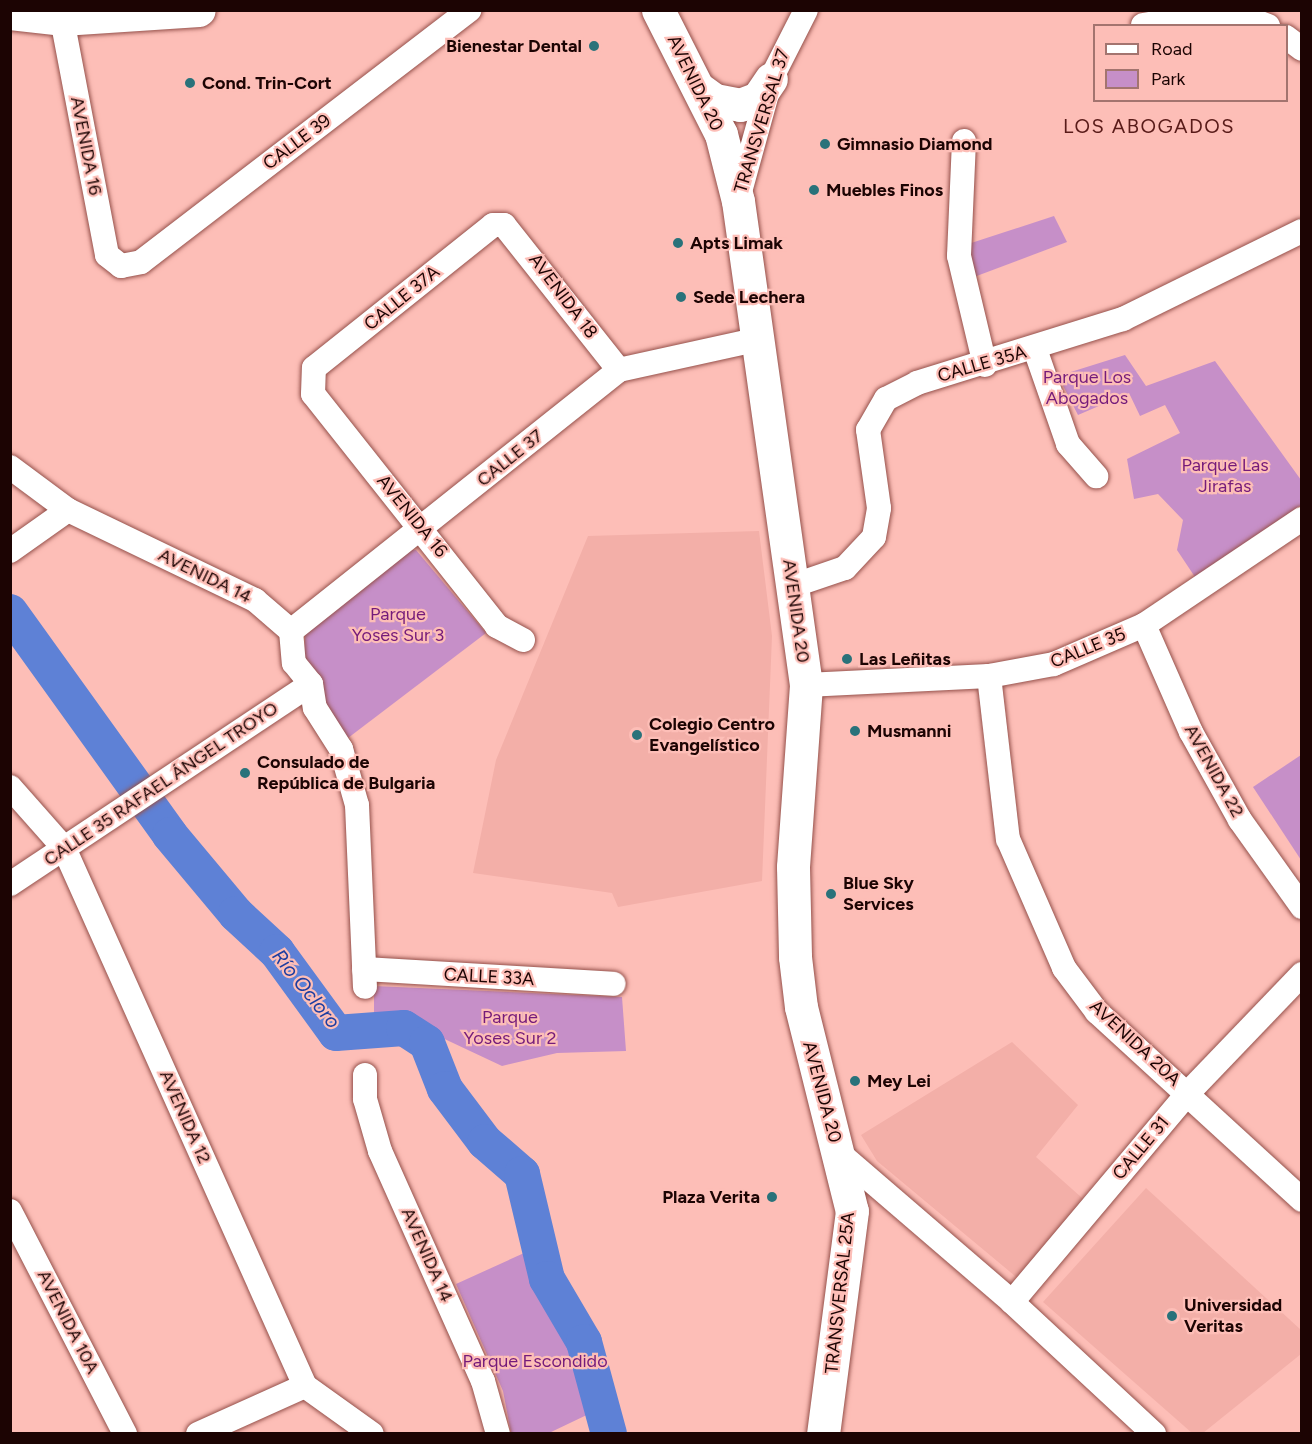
<!DOCTYPE html>
<html>
<head>
<meta charset="utf-8">
<style>
  body { margin:0 }
  #map { position:relative; width:1312px; height:1444px; overflow:hidden; background:#fdbeb7; font-family:Figtree,sans-serif }
  div>[style] { position:absolute }
  .built>* { inset:0; background:#f3afa8 }
  .green>* { inset:0; background:#c68fc8 }
  .river>* { height:36px; margin:-18px; padding:0 18px; transform-origin:18px; border-radius:18px; background:#5e81d6 }
  .roads { filter:drop-shadow(0 0 2px #95514b) drop-shadow(0 0 2px #95514b) }
  .street>* { height:24px; margin:-12px; padding:0 12px; transform-origin:12px; border-radius:12px; background:#fff }
  .secondary>* { height:33px; margin:-16.5px; padding:0 16.5px; transform-origin:16.5px; border-radius:16.5px; background:#fff }
  .dots>* { width:16px; height:16px; translate:-50% -50%; box-sizing:border-box; border:3px solid #fdbeb7; border-radius:50% }
  span { translate:-50% -50%; white-space:nowrap; text-align:center; line-height:1.15; -webkit-text-stroke:4.5px #fdbeb7; paint-order:stroke }
  .poi-label { font-size:18px; color:#1c0403; font-weight:700 }
  .right { translate:-100% -50%; text-align:right }
  .left { translate:0 -50%; text-align:left }
  .street-label { font-size:18px; color:#1c0403 }
  .park-label { font-size:18px; color:#751b7a }
  .neighbourhood-label { font-size:20px; color:#591b19; letter-spacing:1.5px }
  .water-label { font-size:20px; color:#1d3da0; font-style:italic }
  .frame { position:absolute; inset:0; border:12px solid #1c0403; pointer-events:none }
  .legend { position:absolute; left:1093px; top:24px; width:195px; height:78px; box-sizing:border-box; background:#fdbeb7; border:2px solid #a3746f; margin:0; padding:8px 10px; list-style:none; font-size:18px; color:#1c0403 }
  .legend li { display:flex; align-items:center; gap:12px; height:30px }
  .legend b { width:30px; border:2px solid #a3746f }
</style>
</head>
<body>
<div id="map">
  <div class="built">
    <i style="clip-path:polygon(759px 531px,772px 636px,762px 881px,618px 907px,612px 893px,473px 873px,496px 760px,588px 536px)"></i>
    <i style="clip-path:polygon(1012px 1042px,1078px 1105px,1036px 1157px,1090px 1205px,1021px 1281px,877px 1161px,861px 1135px)"></i>
    <i style="clip-path:polygon(1146px 1188px,1301px 1330px,1301px 1354px,1203px 1433px,1192px 1433px,1043px 1302px)"></i>
  </div>
  <div class="green">
    <i style="clip-path:polygon(1054px 216px,1067px 242px,974px 277px,965px 245px)"></i>
    <i style="clip-path:polygon(1125px 355px,1146px 386px,1215px 361px,1301px 480px,1301px 505px,1195px 577px,1177px 550px,1183px 520px,1158px 494px,1134px 499px,1127px 459px,1180px 433px,1165px 405px,1140px 416px,1129px 393px,1078px 415px,1058px 376px)"></i>
    <i style="clip-path:polygon(405px 549px,416px 550px,486px 633px,348px 738px,302px 668px,307px 621px)"></i>
    <i style="clip-path:polygon(1301px 755px,1301px 860px,1253px 787px)"></i>
    <i style="clip-path:polygon(374px 986px,622px 997px,626px 1051px,557px 1053px,502px 1066px,402px 1019px,374px 1021px)"></i>
    <i style="clip-path:polygon(533px 1249px,538px 1283px,575px 1345px,593px 1412px,549px 1433px,511px 1433px,503px 1391px,456px 1284px)"></i>
  </div>
  <div class="river">
    <i style="left:10px;top:612px;width:274px;rotate:54.3deg"></i>
    <i style="left:170px;top:835px;width:103px;rotate:50.1deg"></i>
    <i style="left:236px;top:914px;width:56px;rotate:42.8deg"></i>
    <i style="left:277px;top:952px;width:100px;rotate:53.9deg"></i>
    <i style="left:336px;top:1033px;width:68px;rotate:-4.2deg"></i>
    <i style="left:404px;top:1028px;width:27px;rotate:33deg"></i>
    <i style="left:427px;top:1043px;width:49px;rotate:68.6deg"></i>
    <i style="left:445px;top:1089px;width:66px;rotate:53deg"></i>
    <i style="left:485px;top:1142px;width:49px;rotate:40.9deg"></i>
    <i style="left:522px;top:1174px;width:108px;rotate:76.6deg"></i>
    <i style="left:547px;top:1279px;width:73px;rotate:59.6deg"></i>
    <i style="left:584px;top:1342px;width:95px;rotate:74.8deg"></i>
  </div>
  <div class="roads">
    <div class="street">
      <i style="left:62px;top:19px;width:240px;rotate:79.2deg"></i>
      <i style="left:107px;top:255px;width:18px;rotate:38deg"></i>
      <i style="left:121px;top:266px;width:20px;rotate:-11deg"></i>
      <i style="left:141px;top:262px;width:414px;rotate:-37.5deg"></i>
      <i style="left:1143px;top:25px;width:67px;rotate:-9.5deg"></i>
      <i style="left:1209px;top:14px;width:33px;rotate:3deg"></i>
      <i style="left:1242px;top:16px;width:28px;rotate:21deg"></i>
      <i style="left:1286px;top:37px;width:20px;rotate:37deg"></i>
      <i style="left:964px;top:141px;width:115px;rotate:92.5deg"></i>
      <i style="left:959px;top:256px;width:112px;rotate:76.6deg"></i>
      <i style="left:738px;top:199px;width:124px;rotate:-74.6deg"></i>
      <i style="left:771px;top:79px;width:77px;rotate:-63.1deg"></i>
      <i style="left:1035px;top:349px;width:101px;rotate:70.8deg"></i>
      <i style="left:1068px;top:444px;width:43px;rotate:48.8deg"></i>
      <i style="left:10px;top:467px;width:72px;rotate:36.6deg"></i>
      <i style="left:68px;top:510px;width:208px;rotate:25.7deg"></i>
      <i style="left:255px;top:600px;width:48px;rotate:40.7deg"></i>
      <i style="left:291px;top:631px;width:32px;rotate:85deg"></i>
      <i style="left:294px;top:663px;width:27px;rotate:51deg"></i>
      <i style="left:311px;top:684px;width:24px;rotate:81deg"></i>
      <i style="left:315px;top:708px;width:49px;rotate:57.6deg"></i>
      <i style="left:341px;top:749px;width:58px;rotate:74.1deg"></i>
      <i style="left:357px;top:805px;width:182px;rotate:87.5deg"></i>
      <i style="left:10px;top:551px;width:71px;rotate:-35.3deg"></i>
      <i style="left:792px;top:586px;width:56px;rotate:-18.8deg"></i>
      <i style="left:845px;top:568px;width:42px;rotate:-46.9deg"></i>
      <i style="left:874px;top:537px;width:29px;rotate:-80deg"></i>
      <i style="left:879px;top:508px;width:79px;rotate:-98deg"></i>
      <i style="left:868px;top:430px;width:36px;rotate:-60deg"></i>
      <i style="left:886px;top:399px;width:35px;rotate:-27deg"></i>
      <i style="left:917px;top:383px;width:216px;rotate:-17.3deg"></i>
      <i style="left:1123px;top:319px;width:199px;rotate:-26.2deg"></i>
      <i style="left:1144px;top:625px;width:117px;rotate:66.3deg"></i>
      <i style="left:1191px;top:732px;width:101px;rotate:60.9deg"></i>
      <i style="left:1240px;top:820px;width:107px;rotate:54.5deg"></i>
      <i style="left:291px;top:631px;width:419px;rotate:-38.5deg"></i>
      <i style="left:619px;top:370px;width:139px;rotate:-12.4deg"></i>
      <i style="left:523px;top:640px;width:30px;rotate:-152deg"></i>
      <i style="left:497px;top:626px;width:296px;rotate:-128.4deg"></i>
      <i style="left:313px;top:394px;width:26px;rotate:-88deg"></i>
      <i style="left:314px;top:368px;width:229px;rotate:-38.6deg"></i>
      <i style="left:493px;top:225px;width:11px"></i>
      <i style="left:504px;top:225px;width:185px;rotate:51.6deg"></i>
      <i style="left:989px;top:676px;width:164px;rotate:83.4deg"></i>
      <i style="left:1008px;top:839px;width:141px;rotate:66.5deg"></i>
      <i style="left:1064px;top:968px;width:55px;rotate:53.1deg"></i>
      <i style="left:1097px;top:1012px;width:278px;rotate:42.5deg"></i>
      <i style="left:806px;top:685px;width:183px;rotate:-2.8deg"></i>
      <i style="left:989px;top:676px;width:66px;rotate:-10.5deg"></i>
      <i style="left:1054px;top:664px;width:98px;rotate:-23.4deg"></i>
      <i style="left:1144px;top:625px;width:190px;rotate:-33.9deg"></i>
      <i style="left:10px;top:787px;width:81px;rotate:48.5deg"></i>
      <i style="left:64px;top:848px;width:590px;rotate:65.87deg"></i>
      <i style="left:305px;top:1386px;width:82px;rotate:35.6deg"></i>
      <i style="left:10px;top:884px;width:361px;rotate:-33.6deg"></i>
      <i style="left:364px;top:969px;width:250px;rotate:3.4deg"></i>
      <i style="left:365px;top:1075px;width:24px;rotate:90deg"></i>
      <i style="left:365px;top:1099px;width:54px;rotate:73.9deg"></i>
      <i style="left:380px;top:1151px;width:252px;rotate:65.9deg"></i>
      <i style="left:483px;top:1381px;width:55px;rotate:74.2deg"></i>
      <i style="left:839px;top:1153px;width:228px;rotate:40.7deg"></i>
      <i style="left:1012px;top:1302px;width:194px;rotate:42.9deg"></i>
      <i style="left:10px;top:1211px;width:251px;rotate:62.7deg"></i>
      <i style="left:1012px;top:1302px;width:273px;rotate:-49.9deg"></i>
      <i style="left:1188px;top:1093px;width:165px;rotate:-46.2deg"></i>
      <i style="left:198px;top:1434px;width:117px;rotate:-24.2deg"></i>
    </div>
    <div class="secondary">
      <i style="left:658px;top:10px;width:139px;rotate:63.1deg"></i>
      <i style="left:721px;top:134px;width:69px;rotate:75.8deg"></i>
      <i style="left:738px;top:201px;width:489px;rotate:82deg"></i>
      <i style="left:806px;top:685px;width:182px;rotate:94.1deg"></i>
      <i style="left:793px;top:867px;width:90px;rotate:88.7deg"></i>
      <i style="left:795px;top:957px;width:50px;rotate:83.2deg"></i>
      <i style="left:801px;top:1007px;width:210px;rotate:76deg"></i>
      <i style="left:852px;top:1211px;width:225px;rotate:97.4deg"></i>
      <i style="left:10px;top:13px;width:52px;rotate:6.6deg"></i>
      <i style="left:62px;top:19px;width:137px;rotate:-3.8deg"></i>
      <i style="left:701px;top:90px;width:17px;rotate:36deg"></i>
      <i style="left:715px;top:100px;width:25px;rotate:11deg"></i>
      <i style="left:740px;top:105px;width:19px;rotate:-21deg"></i>
      <i style="left:758px;top:98px;width:23px;rotate:-56deg"></i>
    </div>
  </div>
  <div class="dots">
    <i style="left:594px;top:46px;background:#29727a"></i>
    <i style="left:190px;top:83px;background:#29727a"></i>
    <i style="left:825px;top:144px;background:#29727a"></i>
    <i style="left:814px;top:190px;background:#29727a"></i>
    <i style="left:678px;top:243px;background:#29727a"></i>
    <i style="left:681px;top:297px;background:#29727a"></i>
    <i style="left:847px;top:659px;background:#29727a"></i>
    <i style="left:855px;top:731px;background:#29727a"></i>
    <i style="left:637px;top:735px;background:#29727a"></i>
    <i style="left:245px;top:773px;background:#29727a"></i>
    <i style="left:831px;top:894px;background:#29727a"></i>
    <i style="left:855px;top:1081px;background:#29727a"></i>
    <i style="left:772px;top:1197px;background:#29727a"></i>
    <i style="left:1172px;top:1316px;background:#29727a"></i>
  </div>
  <div class="poi-label">
    <span class="right" style="left:582px;top:46px">Bienestar Dental</span>
    <span class="left" style="left:202px;top:83px">Cond. Trin-Cort</span>
    <span class="left" style="left:837px;top:144px">Gimnasio Diamond</span>
    <span class="left" style="left:826px;top:190px">Muebles Finos</span>
    <span class="left" style="left:690px;top:243px">Apts Limak</span>
    <span class="left" style="left:693px;top:297px">Sede Lechera</span>
    <span class="left" style="left:859px;top:659px">Las Leñitas</span>
    <span class="left" style="left:649px;top:735px">Colegio Centro<br>Evangelístico</span>
    <span class="left" style="left:867px;top:731px">Musmanni</span>
    <span class="left" style="left:257px;top:773px">Consulado de<br>República de Bulgaria</span>
    <span class="left" style="left:843px;top:894px">Blue Sky<br>Services</span>
    <span class="left" style="left:867px;top:1081px">Mey Lei</span>
    <span class="right" style="left:760px;top:1197px">Plaza Verita</span>
    <span class="left" style="left:1184px;top:1316px">Universidad<br>Veritas</span>
  </div>
  <div class="street-label">
    <span style="left:695px;top:83px;rotate:64deg">AVENIDA 20</span>
    <span style="left:762px;top:121px;rotate:-73deg">TRANSVERSAL 37</span>
    <span style="left:297px;top:142px;rotate:-37deg">CALLE 39</span>
    <span style="left:86px;top:146px;rotate:79deg">AVENIDA 16</span>
    <span style="left:563px;top:296px;rotate:53deg">AVENIDA 18</span>
    <span style="left:402px;top:298px;rotate:-39deg">CALLE 37A</span>
    <span style="left:982px;top:364px;rotate:-16deg">CALLE 35A</span>
    <span style="left:510px;top:458px;rotate:-39deg">CALLE 37</span>
    <span style="left:412px;top:516px;rotate:51deg">AVENIDA 16</span>
    <span style="left:205px;top:576px;rotate:26deg">AVENIDA 14</span>
    <span style="left:796px;top:611px;rotate:82deg">AVENIDA 20</span>
    <span style="left:1088px;top:648px;rotate:-22deg">CALLE 35</span>
    <span style="left:1214px;top:771px;rotate:61deg">AVENIDA 22</span>
    <span style="left:161px;top:784px;rotate:-34deg">CALLE 35 RAFAEL ÁNGEL TROYO</span>
    <span style="left:489px;top:977px;rotate:3deg">CALLE 33A</span>
    <span style="left:1135px;top:1043px;rotate:43deg">AVENIDA 20A</span>
    <span style="left:822px;top:1092px;rotate:75deg">AVENIDA 20</span>
    <span style="left:185px;top:1117px;rotate:66deg">AVENIDA 12</span>
    <span style="left:1141px;top:1148px;rotate:-50deg">CALLE 31</span>
    <span style="left:427px;top:1255px;rotate:66deg">AVENIDA 14</span>
    <span style="left:840px;top:1293px;rotate:-84deg">TRANSVERSAL 25A</span>
    <span style="left:68px;top:1322px;rotate:63deg">AVENIDA 10A</span>
  </div>
  <div class="park-label">
    <span style="left:1087px;top:388px">Parque Los<br>Abogados</span>
    <span style="left:1225px;top:476px">Parque Las<br>Jirafas</span>
    <span style="left:398px;top:625px">Parque<br>Yoses Sur 3</span>
    <span style="left:510px;top:1028px">Parque<br>Yoses Sur 2</span>
    <span style="left:535px;top:1361px">Parque Escondido</span>
  </div>
  <div class="neighbourhood-label">
    <span style="left:1149px;top:126px">LOS ABOGADOS</span>
  </div>
  <div class="water-label">
    <span style="left:306px;top:989px;rotate:51deg">Río Ocloro</span>
  </div>
  <div class="frame"></div>
  <ul class="legend">
  <li><b style="height:8px;background:#fff"></b>Road</li>
  <li><b style="height:16px;background:#c68fc8"></b>Park</li>
  </ul>
</div>
</body>
</html>
